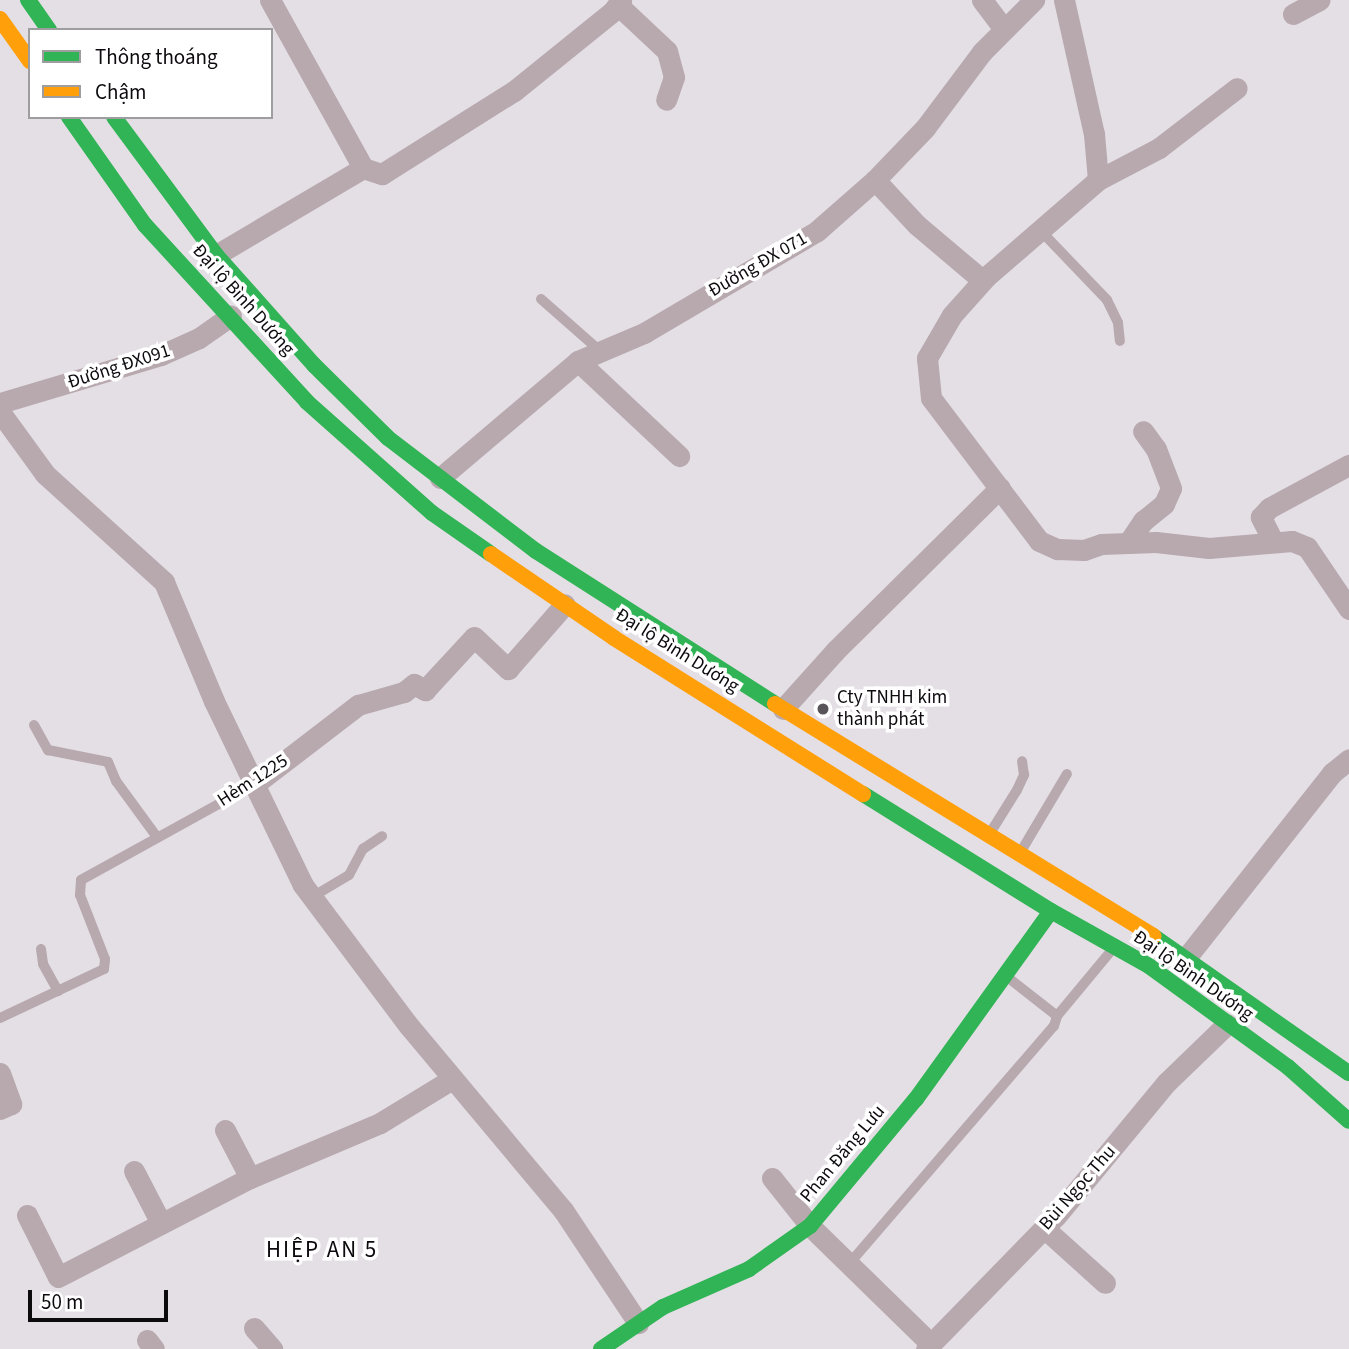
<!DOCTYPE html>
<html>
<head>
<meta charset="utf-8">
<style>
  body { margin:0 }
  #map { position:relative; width:1349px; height:1349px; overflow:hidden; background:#e4dee5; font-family:"Source Sans 3",sans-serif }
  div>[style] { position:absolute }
  .lane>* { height:10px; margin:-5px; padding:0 5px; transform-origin:5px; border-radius:5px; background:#b7a9ae }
  .street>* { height:21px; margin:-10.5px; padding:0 10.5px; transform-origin:10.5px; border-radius:10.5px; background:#b7a9ae }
  .fast>* { height:16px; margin:-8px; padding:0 8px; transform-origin:8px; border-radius:8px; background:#30b455 }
  .slow>* { height:16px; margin:-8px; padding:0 8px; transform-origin:8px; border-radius:8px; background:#ff9f0a }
  .dots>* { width:19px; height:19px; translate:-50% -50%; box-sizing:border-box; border:4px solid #fff; border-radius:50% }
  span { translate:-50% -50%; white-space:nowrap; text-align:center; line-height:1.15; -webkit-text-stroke:7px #fff; paint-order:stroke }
  .street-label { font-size:19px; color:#0d0a0e }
  .poi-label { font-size:19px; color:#0d0a0e }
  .left { translate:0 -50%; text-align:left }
  .quarter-label { font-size:23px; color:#0d0a0e; letter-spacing:2px }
  .legend { position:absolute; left:28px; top:28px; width:245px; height:91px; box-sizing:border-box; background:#fff; border:2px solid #9e9d9f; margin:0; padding:9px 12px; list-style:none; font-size:21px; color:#0d0a0e }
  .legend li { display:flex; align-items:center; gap:14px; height:35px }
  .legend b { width:35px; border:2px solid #9e9d9f }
  .scale { position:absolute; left:28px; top:1290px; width:140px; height:32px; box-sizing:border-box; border:4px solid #0d0a0e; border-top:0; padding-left:9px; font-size:21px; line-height:24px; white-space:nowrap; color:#0d0a0e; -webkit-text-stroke:5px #fff; paint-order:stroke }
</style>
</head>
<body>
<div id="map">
  <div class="lane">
    <i style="left:1039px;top:229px;width:98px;rotate:46.2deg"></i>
    <i style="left:1107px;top:300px;width:25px;rotate:64deg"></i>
    <i style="left:1118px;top:323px;width:18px;rotate:84deg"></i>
    <i style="left:541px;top:299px;width:76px;rotate:41.3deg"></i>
    <i style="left:34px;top:725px;width:29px;rotate:61deg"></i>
    <i style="left:48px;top:750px;width:61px;rotate:11.3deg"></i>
    <i style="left:108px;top:762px;width:21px;rotate:67deg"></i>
    <i style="left:116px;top:781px;width:69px;rotate:53.8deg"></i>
    <i style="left:992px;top:830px;width:47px;rotate:-58deg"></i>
    <i style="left:1017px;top:790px;width:17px;rotate:-65deg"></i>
    <i style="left:1024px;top:775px;width:14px;rotate:-98deg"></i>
    <i style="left:1023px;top:848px;width:86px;rotate:-59.3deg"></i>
    <i style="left:312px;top:897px;width:43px;rotate:-30.7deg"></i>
    <i style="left:349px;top:875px;width:30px;rotate:-62deg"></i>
    <i style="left:363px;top:849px;width:23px;rotate:-34deg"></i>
    <i style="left:41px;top:949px;width:15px;rotate:82deg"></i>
    <i style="left:43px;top:964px;width:31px;rotate:61deg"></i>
    <i style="left:1057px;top:1016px;width:85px;rotate:-50.3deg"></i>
    <i style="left:0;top:1018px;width:115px;rotate:-25.2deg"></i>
    <i style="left:104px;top:969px;width:10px;rotate:-84deg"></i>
    <i style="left:105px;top:959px;width:69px;rotate:-111.3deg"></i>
    <i style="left:80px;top:895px;width:15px;rotate:-86deg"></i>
    <i style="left:81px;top:880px;width:199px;rotate:-28.9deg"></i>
    <i style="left:849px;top:1264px;width:314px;rotate:-49.3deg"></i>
    <i style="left:1054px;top:1026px;width:10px;rotate:-73deg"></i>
    <i style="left:1057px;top:1016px;width:65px;rotate:-141.9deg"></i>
  </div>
  <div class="street">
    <i style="left:270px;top:0;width:192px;rotate:61deg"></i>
    <i style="left:982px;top:0;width:35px;rotate:53deg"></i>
    <i style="left:1064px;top:0;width:137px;rotate:77.4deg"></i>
    <i style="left:1094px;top:134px;width:46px;rotate:85deg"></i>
    <i style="left:1098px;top:180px;width:148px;rotate:139.1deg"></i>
    <i style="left:986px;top:277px;width:51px;rotate:131.8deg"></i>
    <i style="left:952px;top:315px;width:50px;rotate:120.2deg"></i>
    <i style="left:927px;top:358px;width:40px;rotate:84.3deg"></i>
    <i style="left:931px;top:398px;width:179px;rotate:52.9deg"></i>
    <i style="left:1039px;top:541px;width:20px;rotate:24deg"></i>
    <i style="left:1057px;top:549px;width:27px;rotate:2deg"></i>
    <i style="left:1084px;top:550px;width:18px;rotate:-19deg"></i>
    <i style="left:1101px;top:544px;width:55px;rotate:-2.1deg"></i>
    <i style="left:1156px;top:542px;width:53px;rotate:6.5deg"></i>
    <i style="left:1209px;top:548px;width:83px;rotate:-4.8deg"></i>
    <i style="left:1292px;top:541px;width:16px;rotate:22deg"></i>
    <i style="left:1307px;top:547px;width:75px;rotate:55.9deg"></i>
    <i style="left:618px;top:5px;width:67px;rotate:43.2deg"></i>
    <i style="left:667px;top:51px;width:27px;rotate:75deg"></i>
    <i style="left:674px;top:77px;width:24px;rotate:109deg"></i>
    <i style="left:1293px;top:14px;width:30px;rotate:-28deg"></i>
    <i style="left:875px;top:180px;width:62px;rotate:47deg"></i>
    <i style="left:917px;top:225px;width:85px;rotate:40.2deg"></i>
    <i style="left:1098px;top:180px;width:69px;rotate:-27.7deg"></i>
    <i style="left:1159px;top:148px;width:98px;rotate:-37.6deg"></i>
    <i style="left:216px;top:255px;width:171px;rotate:-30.6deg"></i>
    <i style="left:363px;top:168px;width:20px;rotate:18deg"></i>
    <i style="left:382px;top:174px;width:156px;rotate:-32.2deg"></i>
    <i style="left:514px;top:91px;width:127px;rotate:-38.9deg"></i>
    <i style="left:613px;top:11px;width:14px;rotate:-54deg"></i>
    <i style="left:578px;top:361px;width:139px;rotate:43.2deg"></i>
    <i style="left:0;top:403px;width:168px;rotate:-16.6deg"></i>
    <i style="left:161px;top:355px;width:42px;rotate:-24.1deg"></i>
    <i style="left:199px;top:338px;width:39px;rotate:-35deg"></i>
    <i style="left:0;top:412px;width:77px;rotate:54deg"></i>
    <i style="left:45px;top:474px;width:161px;rotate:42.2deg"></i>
    <i style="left:164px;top:582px;width:129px;rotate:67.2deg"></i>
    <i style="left:214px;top:701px;width:204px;rotate:64.2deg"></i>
    <i style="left:303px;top:885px;width:176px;rotate:53.1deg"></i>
    <i style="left:409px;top:1026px;width:240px;rotate:50.1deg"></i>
    <i style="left:563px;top:1210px;width:136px;rotate:56.4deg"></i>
    <i style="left:440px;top:478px;width:181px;rotate:-40.3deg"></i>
    <i style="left:578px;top:361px;width:72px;rotate:-23deg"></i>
    <i style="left:644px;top:333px;width:201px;rotate:-30.5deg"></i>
    <i style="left:817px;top:231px;width:77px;rotate:-41.3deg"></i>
    <i style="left:875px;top:180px;width:72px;rotate:-46.1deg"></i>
    <i style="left:925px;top:128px;width:95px;rotate:-53.1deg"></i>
    <i style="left:982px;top:52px;width:74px;rotate:-45deg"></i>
    <i style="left:1273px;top:541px;width:27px;rotate:-117deg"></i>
    <i style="left:1261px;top:517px;width:12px;rotate:-48deg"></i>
    <i style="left:1269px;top:508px;width:91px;rotate:-28.3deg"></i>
    <i style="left:1128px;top:543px;width:27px;rotate:-56deg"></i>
    <i style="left:1143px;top:521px;width:27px;rotate:-39deg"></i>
    <i style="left:1164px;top:504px;width:17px;rotate:-66deg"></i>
    <i style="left:1171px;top:488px;width:42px;rotate:-111deg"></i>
    <i style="left:1156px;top:449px;width:22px;rotate:-126deg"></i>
    <i style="left:508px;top:669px;width:86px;rotate:-48.8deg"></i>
    <i style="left:783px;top:709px;width:78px;rotate:-48.1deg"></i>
    <i style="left:835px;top:651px;width:232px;rotate:-44.7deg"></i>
    <i style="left:255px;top:784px;width:130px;rotate:-37.5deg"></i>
    <i style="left:358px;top:705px;width:48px;rotate:-15.8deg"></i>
    <i style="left:404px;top:692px;width:13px;rotate:-39deg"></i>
    <i style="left:414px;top:684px;width:13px;rotate:29deg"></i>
    <i style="left:425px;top:690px;width:72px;rotate:-47.2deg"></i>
    <i style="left:474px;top:637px;width:47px;rotate:43.3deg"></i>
    <i style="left:1186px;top:958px;width:236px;rotate:-51.7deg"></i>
    <i style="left:1332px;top:773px;width:22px;rotate:-39deg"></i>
    <i style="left:0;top:1073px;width:33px;rotate:70deg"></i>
    <i style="left:11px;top:1104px;width:12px;rotate:156deg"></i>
    <i style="left:225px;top:1130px;width:54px;rotate:62.5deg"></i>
    <i style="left:134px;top:1171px;width:59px;rotate:62.6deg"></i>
    <i style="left:772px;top:1178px;width:61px;rotate:51.6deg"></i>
    <i style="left:810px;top:1226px;width:169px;rotate:44.3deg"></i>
    <i style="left:27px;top:1215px;width:69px;rotate:63.4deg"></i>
    <i style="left:58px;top:1277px;width:216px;rotate:-27.3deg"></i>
    <i style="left:250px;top:1178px;width:141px;rotate:-22.9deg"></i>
    <i style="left:380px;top:1123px;width:84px;rotate:-31.4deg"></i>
    <i style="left:1044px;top:1228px;width:82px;rotate:42deg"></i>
    <i style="left:254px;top:1328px;width:28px;rotate:49deg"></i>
    <i style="left:147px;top:1340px;width:11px;rotate:52deg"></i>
    <i style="left:926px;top:1349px;width:186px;rotate:-45.7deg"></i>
    <i style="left:1056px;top:1216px;width:174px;rotate:-50.4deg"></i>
    <i style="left:1167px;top:1082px;width:83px;rotate:-44deg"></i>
  </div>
  <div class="fast">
    <i style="left:28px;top:0;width:37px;rotate:55deg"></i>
    <i style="left:69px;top:117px;width:132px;rotate:54.9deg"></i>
    <i style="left:145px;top:225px;width:240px;rotate:47.5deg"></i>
    <i style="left:307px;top:402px;width:167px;rotate:41.6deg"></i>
    <i style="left:432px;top:513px;width:72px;rotate:34.8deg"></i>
    <i style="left:114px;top:117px;width:172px;rotate:53.5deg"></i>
    <i style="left:216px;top:255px;width:147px;rotate:48.3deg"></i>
    <i style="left:314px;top:365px;width:104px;rotate:44.6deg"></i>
    <i style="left:388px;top:438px;width:186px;rotate:37.4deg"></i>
    <i style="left:536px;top:551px;width:284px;rotate:32.6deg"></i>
    <i style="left:863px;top:794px;width:221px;rotate:31.9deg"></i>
    <i style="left:1051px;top:911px;width:112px;rotate:29.3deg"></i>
    <i style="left:1149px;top:966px;width:172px;rotate:36deg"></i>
    <i style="left:1288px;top:1067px;width:81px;rotate:41.5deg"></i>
    <i style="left:1153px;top:936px;width:239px;rotate:35deg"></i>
    <i style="left:601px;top:1349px;width:75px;rotate:-34.1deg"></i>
    <i style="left:663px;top:1307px;width:94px;rotate:-23.8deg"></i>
    <i style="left:749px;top:1269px;width:75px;rotate:-35.2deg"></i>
    <i style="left:810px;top:1226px;width:165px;rotate:-50.2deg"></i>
    <i style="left:916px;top:1099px;width:231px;rotate:-54.3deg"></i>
  </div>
  <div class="slow">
    <i style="left:0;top:19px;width:52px;rotate:54.5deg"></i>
    <i style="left:491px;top:554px;width:149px;rotate:34.3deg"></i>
    <i style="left:614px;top:638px;width:294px;rotate:32.1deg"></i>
    <i style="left:775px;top:704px;width:444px;rotate:31.5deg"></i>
  </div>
  <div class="dots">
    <i style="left:823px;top:709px;background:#585459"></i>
  </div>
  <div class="street-label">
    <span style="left:758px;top:265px;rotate:-30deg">Đường ĐX 071</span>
    <span style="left:243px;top:300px;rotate:48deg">Đại lộ Bình Dương</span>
    <span style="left:119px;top:367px;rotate:-18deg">Đường ĐX091</span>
    <span style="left:677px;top:651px;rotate:32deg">Đại lộ Bình Dương</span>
    <span style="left:253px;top:781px;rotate:-33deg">Hẻm 1225</span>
    <span style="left:1193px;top:976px;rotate:35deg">Đại lộ Bình Dương</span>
    <span style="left:843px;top:1154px;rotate:-50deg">Phan Đăng Lưu</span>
    <span style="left:1078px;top:1188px;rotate:-49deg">Bùi Ngọc Thu</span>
  </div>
  <div class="poi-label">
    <span class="left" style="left:837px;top:709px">Cty TNHH kim<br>thành phát</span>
  </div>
  <div class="quarter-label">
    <span style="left:322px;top:1250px">HIỆP AN 5</span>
  </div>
  <ul class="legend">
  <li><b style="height:9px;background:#30b455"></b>Thông thoáng</li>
  <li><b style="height:9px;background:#ff9f0a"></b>Chậm</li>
  </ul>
  <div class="scale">50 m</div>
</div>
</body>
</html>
